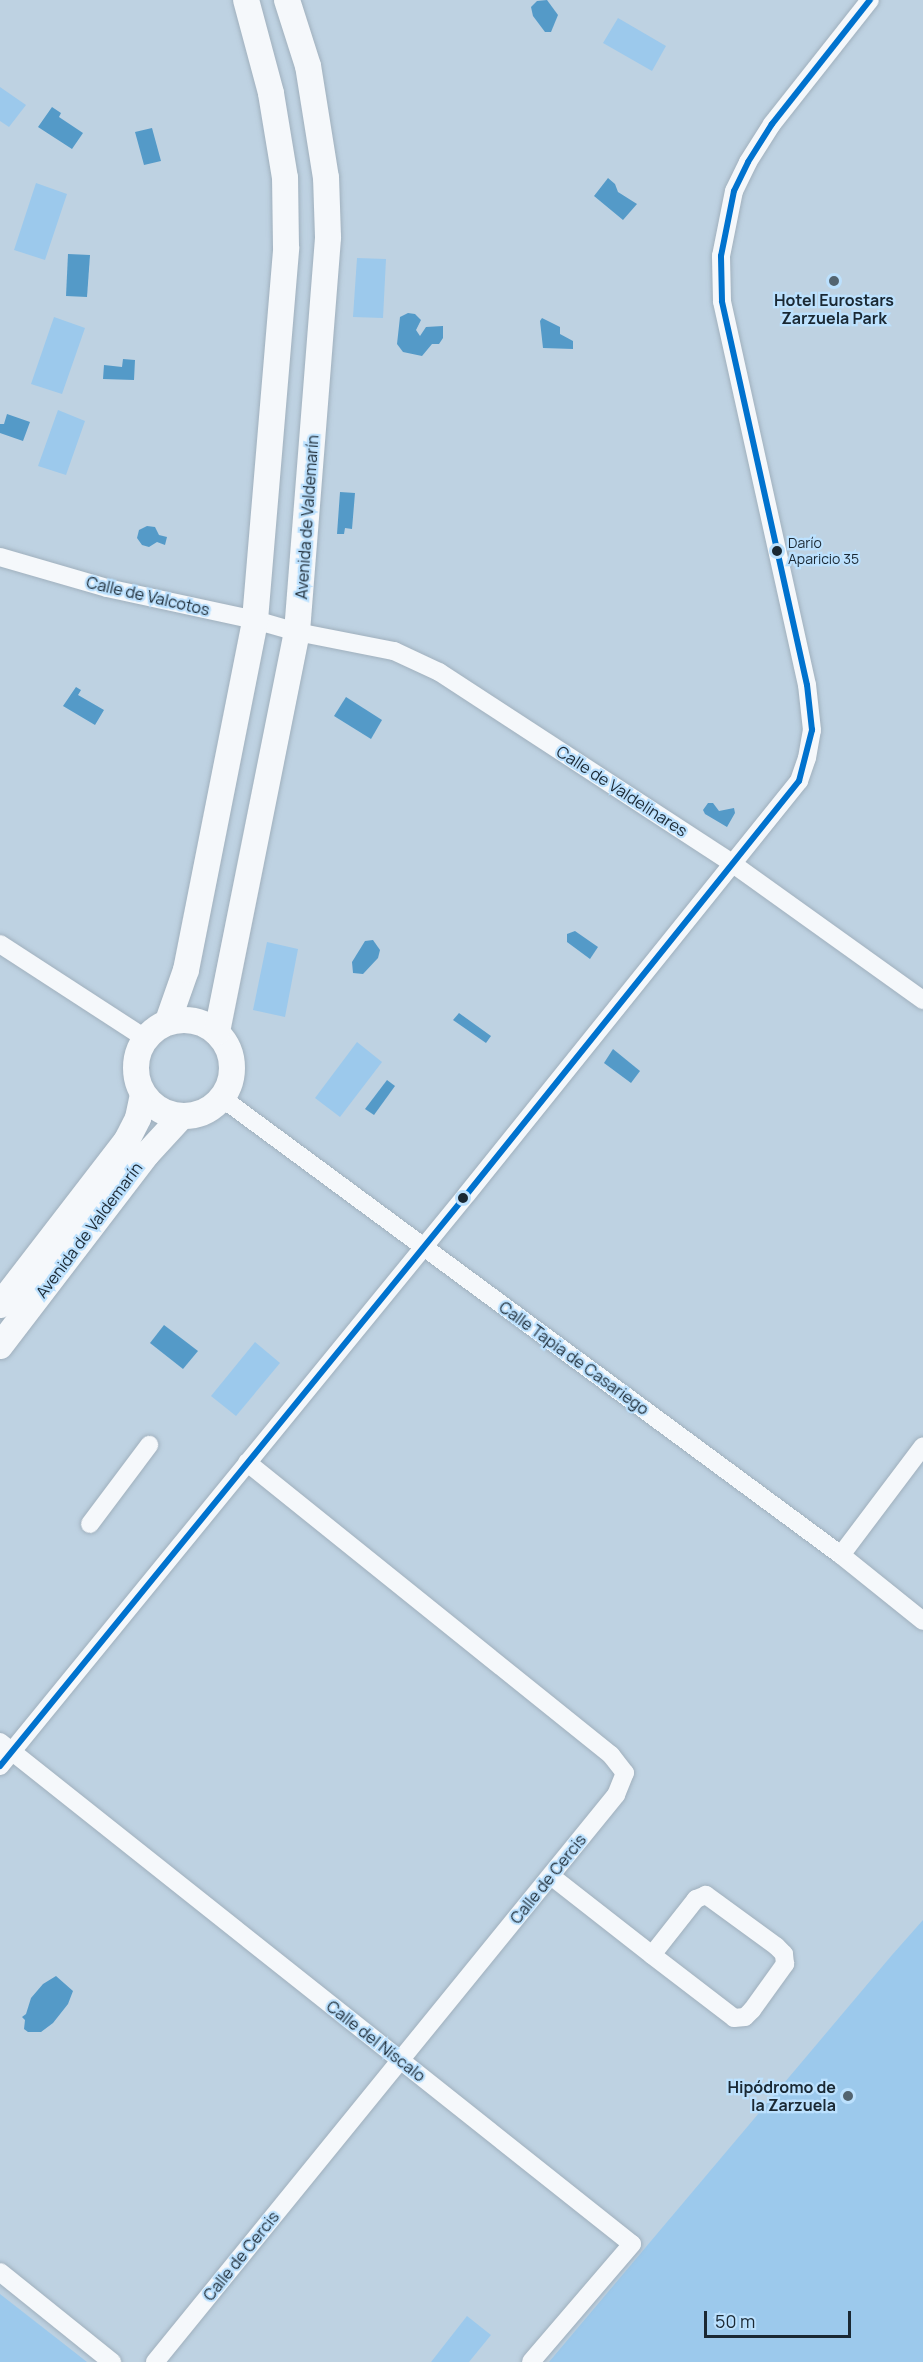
<!DOCTYPE html>
<html>
<head>
<meta charset="utf-8">
<style>
  body { margin:0 }
  #map { position:relative; width:923px; height:2362px; overflow:hidden; background:#bed2e2; font-family:Manrope,sans-serif }
  div>[style] { position:absolute }
  .green>* { inset:0; background:#9cc9ec }
  .water>* { inset:0; background:#549ac8 }
  .roads { filter:drop-shadow(0 0 2px #a0b0bd) drop-shadow(0 0 2px #a0b0bd) }
  .street>* { height:18px; margin:-9px; padding:0 9px; transform-origin:9px; border-radius:9px; background:#f5f8fb }
  .secondary>* { height:26px; margin:-13px; padding:0 13px; transform-origin:13px; border-radius:13px; background:#f5f8fb }
  .secondary>.ring { margin:-13px; padding:0; box-sizing:content-box; background:none; border:26px solid #f5f8fb; border-radius:50% }
  .bus-1>* { height:6px; margin:-3px; padding:0 3px; transform-origin:3px; border-radius:3px; background:#0072ce }
  .dots>* { width:16px; height:16px; translate:-50% -50%; box-sizing:border-box; border:3px solid #bce1fe; border-radius:50% }
  span { translate:-50% -50%; white-space:nowrap; text-align:center; line-height:1.15; -webkit-text-stroke:4.5px #bce1fe; paint-order:stroke }
  .bus-label { font-size:14px; color:#1a2833 }
  .left { translate:0 -50%; text-align:left }
  .poi-label { font-size:16px; color:#1a2833; font-weight:700 }
  .right { translate:-100% -50%; text-align:right }
  .street-label { font-size:16px; color:#1a2833 }
  .scale { position:absolute; left:704px; top:2311px; width:147px; height:27px; box-sizing:border-box; border:3px solid #1a2833; border-top:0; padding-left:8px; font-size:18px; line-height:21px; white-space:nowrap; color:#1a2833; -webkit-text-stroke:4px #bce1fe; paint-order:stroke }
</style>
</head>
<body>
<div id="map">
  <div class="green">
    <i style="clip-path:polygon(618px 18px,666px 46px,652px 71px,603px 43px)"></i>
    <i style="clip-path:polygon(0 87px,26px 105px,9px 127px,0 121px)"></i>
    <i style="clip-path:polygon(36px 183px,67px 194px,45px 260px,14px 250px)"></i>
    <i style="clip-path:polygon(357px 258px,386px 259px,383px 318px,353px 317px)"></i>
    <i style="clip-path:polygon(54px 317px,85px 328px,62px 394px,31px 384px)"></i>
    <i style="clip-path:polygon(58px 410px,85px 421px,66px 475px,38px 466px)"></i>
    <i style="clip-path:polygon(267px 942px,298px 949px,285px 1017px,253px 1010px)"></i>
    <i style="clip-path:polygon(357px 1042px,382px 1062px,340px 1117px,315px 1098px)"></i>
    <i style="clip-path:polygon(255px 1342px,280px 1363px,236px 1416px,211px 1396px)"></i>
    <i style="clip-path:polygon(923px 1920px,923px 2362px,549px 2362px,892px 1955px)"></i>
    <i style="clip-path:polygon(0 2294px,87px 2362px,0 2362px)"></i>
    <i style="clip-path:polygon(467px 2316px,491px 2335px,469px 2362px,431px 2362px)"></i>
  </div>
  <div class="water">
    <i style="clip-path:polygon(547px 0,558px 15px,551px 32px,545px 32px,533px 16px,531px 7px,537px 1px)"></i>
    <i style="clip-path:polygon(52px 107px,61px 113px,59px 117px,83px 133px,72px 149px,38px 127px)"></i>
    <i style="clip-path:polygon(152px 128px,161px 161px,144px 165px,135px 132px)"></i>
    <i style="clip-path:polygon(608px 178px,615px 184px,618px 192px,637px 204px,623px 220px,594px 196px)"></i>
    <i style="clip-path:polygon(68px 254px,90px 255px,87px 297px,66px 296px)"></i>
    <i style="clip-path:polygon(408px 313px,415px 314px,421px 320px,416px 330px,420px 336px,426px 327px,443px 326px,443px 338px,439px 344px,432px 344px,422px 356px,403px 352px,397px 344px,400px 317px)"></i>
    <i style="clip-path:polygon(542px 318px,560px 327px,560px 334px,573px 341px,573px 349px,543px 348px,540px 321px)"></i>
    <i style="clip-path:polygon(123px 359px,135px 360px,134px 380px,103px 379px,104px 365px,122px 367px)"></i>
    <i style="clip-path:polygon(7px 414px,30px 422px,23px 441px,0 433px,0 424px,4px 424px)"></i>
    <i style="clip-path:polygon(340px 492px,355px 493px,352px 529px,345px 528px,344px 534px,337px 534px)"></i>
    <i style="clip-path:polygon(147px 526px,155px 527px,159px 535px,167px 537px,165px 545px,157px 542px,149px 547px,142px 545px,137px 538px,139px 530px)"></i>
    <i style="clip-path:polygon(76px 687px,81px 690px,78px 695px,104px 710px,95px 725px,63px 706px)"></i>
    <i style="clip-path:polygon(346px 697px,382px 720px,371px 739px,334px 716px)"></i>
    <i style="clip-path:polygon(708px 803px,713px 803px,719px 811px,734px 808px,735px 813px,727px 827px,705px 814px,703px 810px)"></i>
    <i style="clip-path:polygon(575px 931px,598px 947px,590px 959px,567px 942px,567px 934px)"></i>
    <i style="clip-path:polygon(373px 940px,380px 950px,378px 958px,363px 974px,353px 973px,352px 962px,365px 941px)"></i>
    <i style="clip-path:polygon(459px 1013px,491px 1036px,486px 1043px,453px 1020px)"></i>
    <i style="clip-path:polygon(613px 1049px,640px 1071px,631px 1083px,604px 1063px)"></i>
    <i style="clip-path:polygon(387px 1080px,395px 1086px,374px 1115px,365px 1109px)"></i>
    <i style="clip-path:polygon(164px 1325px,198px 1351px,183px 1369px,150px 1343px)"></i>
    <i style="clip-path:polygon(56px 1976px,73px 1991px,68px 2004px,53px 2023px,41px 2032px,28px 2032px,24px 2029px,25px 2020px,22px 2017px,26px 2014px,31px 1998px,43px 1984px)"></i>
  </div>
  <div class="roads">
    <div class="street">
      <i style="left:0;top:557px;width:111px;rotate:16.2deg"></i>
      <i style="left:107px;top:588px;width:151px;rotate:12.2deg"></i>
      <i style="left:255px;top:620px;width:44px;rotate:15.9deg"></i>
      <i style="left:297px;top:632px;width:99px;rotate:11.1deg"></i>
      <i style="left:394px;top:651px;width:50px;rotate:25deg"></i>
      <i style="left:439px;top:672px;width:351px;rotate:33.1deg"></i>
      <i style="left:733px;top:864px;width:234px;rotate:35.6deg"></i>
      <i style="left:0;top:944px;width:173px;rotate:33deg"></i>
      <i style="left:222px;top:1098px;width:769px;rotate:36.44deg"></i>
      <i style="left:841px;top:1555px;width:105px;rotate:38.8deg"></i>
      <i style="left:90px;top:1524px;width:99px;rotate:-53.2deg"></i>
      <i style="left:841px;top:1555px;width:136px;rotate:-53deg"></i>
      <i style="left:0;top:1742px;width:807px;rotate:38.46deg"></i>
      <i style="left:632px;top:2244px;width:155px;rotate:130.6deg"></i>
      <i style="left:0;top:1766px;width:738px;rotate:-50.77deg"></i>
      <i style="left:467px;top:1194px;width:530px;rotate:-51.21deg"></i>
      <i style="left:799px;top:781px;width:24px;rotate:-71deg"></i>
      <i style="left:807px;top:758px;width:28px;rotate:-80deg"></i>
      <i style="left:812px;top:730px;width:45px;rotate:-96.3deg"></i>
      <i style="left:807px;top:685px;width:393px;rotate:-102.5deg"></i>
      <i style="left:722px;top:301px;width:45px;rotate:-91.3deg"></i>
      <i style="left:721px;top:256px;width:66px;rotate:-78.7deg"></i>
      <i style="left:734px;top:191px;width:32px;rotate:-64deg"></i>
      <i style="left:748px;top:162px;width:45px;rotate:-57.7deg"></i>
      <i style="left:772px;top:124px;width:158px;rotate:-51.7deg"></i>
      <i style="left:551px;top:1876px;width:128px;rotate:38deg"></i>
      <i style="left:652px;top:1955px;width:103px;rotate:37.5deg"></i>
      <i style="left:734px;top:2018px;width:11px;rotate:-5deg"></i>
      <i style="left:745px;top:2017px;width:10px;rotate:-45deg"></i>
      <i style="left:752px;top:2010px;width:57px;rotate:-54.3deg"></i>
      <i style="left:785px;top:1964px;width:10px;rotate:-96deg"></i>
      <i style="left:784px;top:1954px;width:11px;rotate:-135deg"></i>
      <i style="left:776px;top:1946px;width:87px;rotate:-143.9deg"></i>
      <i style="left:706px;top:1895px;width:11px;rotate:158deg"></i>
      <i style="left:696px;top:1899px;width:71px;rotate:128.2deg"></i>
      <i style="left:0;top:2272px;width:144px;rotate:38.8deg"></i>
      <i style="left:155px;top:2362px;width:731px;rotate:-50.89deg"></i>
      <i style="left:616px;top:1795px;width:24px;rotate:-68deg"></i>
      <i style="left:625px;top:1773px;width:23px;rotate:-128deg"></i>
      <i style="left:611px;top:1755px;width:467px;rotate:-141.2deg"></i>
    </div>
    <div class="secondary">
      <i class="ring" style="left:136px;top:1020px;width:70px;height:70px"></i>
      <i style="left:168px;top:1021px;width:54px;rotate:-70.6deg"></i>
      <i style="left:186px;top:970px;width:357px;rotate:-78.8deg"></i>
      <i style="left:255px;top:620px;width:374px;rotate:-85.2deg"></i>
      <i style="left:286px;top:247px;width:69px;rotate:-90.8deg"></i>
      <i style="left:285px;top:178px;width:86px;rotate:-99.4deg"></i>
      <i style="left:271px;top:93px;width:96px;rotate:-105deg"></i>
      <i style="left:217px;top:1032px;width:408px;rotate:-78.7deg"></i>
      <i style="left:297px;top:632px;width:396px;rotate:-85.5deg"></i>
      <i style="left:328px;top:237px;width:59px;rotate:-91.9deg"></i>
      <i style="left:326px;top:178px;width:113px;rotate:-99.1deg"></i>
      <i style="left:308px;top:66px;width:69px;rotate:-107.7deg"></i>
      <i style="left:0;top:1305px;width:208px;rotate:-52.4deg"></i>
      <i style="left:127px;top:1140px;width:25px;rotate:-63deg"></i>
      <i style="left:138px;top:1118px;width:24px;rotate:-78deg"></i>
      <i style="left:0;top:1346px;width:242px;rotate:-52.6deg"></i>
      <i style="left:147px;top:1154px;width:50px;rotate:-47.4deg"></i>
    </div>
  </div>
  <div class="bus-1">
    <i style="left:0;top:1766px;width:738px;rotate:-50.77deg"></i>
    <i style="left:467px;top:1194px;width:530px;rotate:-51.21deg"></i>
    <i style="left:799px;top:781px;width:53px;rotate:-75.7deg"></i>
    <i style="left:812px;top:730px;width:45px;rotate:-96.3deg"></i>
    <i style="left:807px;top:685px;width:393px;rotate:-102.5deg"></i>
    <i style="left:722px;top:301px;width:45px;rotate:-91.3deg"></i>
    <i style="left:721px;top:256px;width:66px;rotate:-78.7deg"></i>
    <i style="left:734px;top:191px;width:32px;rotate:-64deg"></i>
    <i style="left:748px;top:162px;width:45px;rotate:-57.7deg"></i>
    <i style="left:772px;top:124px;width:158px;rotate:-51.7deg"></i>
  </div>
  <div class="dots">
    <i style="left:834px;top:281px;background:#536470"></i>
    <i style="left:777px;top:551px;background:#1a2833"></i>
    <i style="left:463px;top:1198px;background:#1a2833"></i>
    <i style="left:848px;top:2096px;background:#536470"></i>
  </div>
  <div class="bus-label">
    <span class="left" style="left:788px;top:551px">Darío<br>Aparicio 35</span>
  </div>
  <div class="poi-label">
    <span style="left:834px;top:309px">Hotel Eurostars<br>Zarzuela Park</span>
    <span class="right" style="left:836px;top:2096px">Hipódromo de<br>la Zarzuela</span>
  </div>
  <div class="street-label">
    <span style="left:307px;top:517px;rotate:-86deg">Avenida de Valdemarín</span>
    <span style="left:148px;top:596px;rotate:13deg">Calle de Valcotos</span>
    <span style="left:622px;top:791px;rotate:33deg">Calle de Valdelinares</span>
    <span style="left:89px;top:1230px;rotate:-53deg">Avenida de Valdemarín</span>
    <span style="left:574px;top:1358px;rotate:36deg">Calle Tapia de Casariego</span>
    <span style="left:548px;top:1879px;rotate:-51deg">Calle de Cercis</span>
    <span style="left:376px;top:2041px;rotate:38deg">Calle del Níscalo</span>
    <span style="left:241px;top:2256px;rotate:-51deg">Calle de Cercis</span>
  </div>
  <div class="scale">50 m</div>
</div>
</body>
</html>
